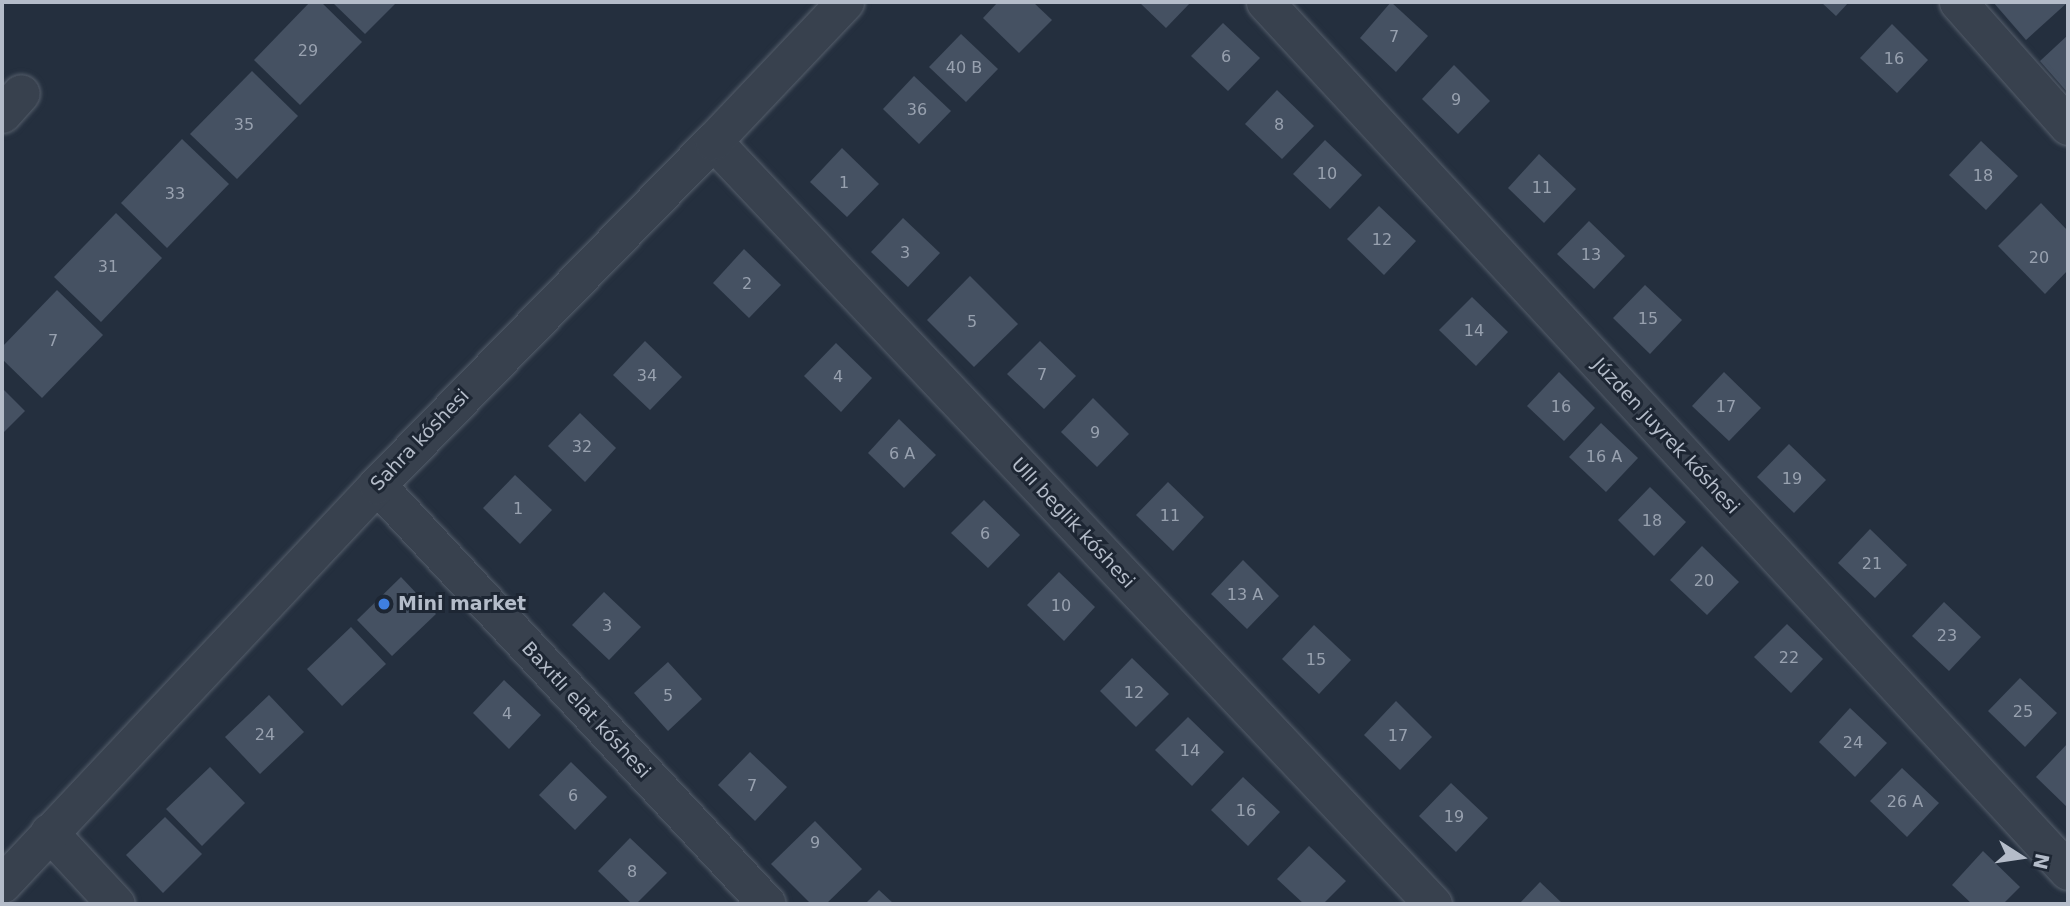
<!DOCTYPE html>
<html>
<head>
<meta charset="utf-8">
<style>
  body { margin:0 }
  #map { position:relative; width:2070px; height:906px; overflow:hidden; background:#242f3e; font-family:"DejaVu Sans",sans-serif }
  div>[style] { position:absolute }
  .building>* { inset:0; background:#455162 }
  .roads { filter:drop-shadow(0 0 2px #565f6c) drop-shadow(0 0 2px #565f6c) }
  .street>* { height:37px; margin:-18.5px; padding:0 18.5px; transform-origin:18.5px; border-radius:18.5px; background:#38414e }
  .dots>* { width:19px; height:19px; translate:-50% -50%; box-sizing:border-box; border:4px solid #1d2633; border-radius:50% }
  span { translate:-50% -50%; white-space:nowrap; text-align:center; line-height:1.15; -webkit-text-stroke:6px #1d2633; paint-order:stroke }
  .number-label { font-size:16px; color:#98a1af }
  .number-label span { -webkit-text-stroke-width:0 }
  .street-label { font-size:19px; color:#b4bcc9 }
  .poi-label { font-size:19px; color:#b4bcc9; font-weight:700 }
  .left { translate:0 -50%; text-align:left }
  .frame { position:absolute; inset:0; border:4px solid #b4bcc9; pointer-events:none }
  .north { position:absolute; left:1986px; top:822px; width:70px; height:70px; -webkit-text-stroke:5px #1d2633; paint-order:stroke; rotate:102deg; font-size:19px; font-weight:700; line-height:28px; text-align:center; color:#b4bcc9 }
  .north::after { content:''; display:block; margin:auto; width:24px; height:32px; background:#b4bcc9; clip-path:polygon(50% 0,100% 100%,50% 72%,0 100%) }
</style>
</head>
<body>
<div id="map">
  <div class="building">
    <i style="clip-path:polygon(310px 2px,321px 2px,362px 42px,300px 105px,254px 60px)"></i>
    <i style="clip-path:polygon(332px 2px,397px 2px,365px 34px)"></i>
    <i style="clip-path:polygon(998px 2px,1033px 2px,1052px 20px,1019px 53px,983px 18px)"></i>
    <i style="clip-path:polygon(1139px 2px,1191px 2px,1166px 28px)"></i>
    <i style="clip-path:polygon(1391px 2px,1428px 36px,1396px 72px,1360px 38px)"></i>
    <i style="clip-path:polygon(1821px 2px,1849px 2px,1836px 16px)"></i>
    <i style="clip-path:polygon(1993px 2px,2068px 2px,2026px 40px)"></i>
    <i style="clip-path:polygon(1223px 23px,1260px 58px,1228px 91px,1191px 56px)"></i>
    <i style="clip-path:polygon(1892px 24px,1928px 60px,1897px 93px,1860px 58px)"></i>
    <i style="clip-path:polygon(961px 34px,998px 69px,966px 102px,929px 67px)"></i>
    <i style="clip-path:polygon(2068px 35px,2068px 93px,2040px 61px)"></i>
    <i style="clip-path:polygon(1454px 65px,1490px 101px,1458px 134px,1422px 99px)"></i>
    <i style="clip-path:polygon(252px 71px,298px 116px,237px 179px,190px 134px)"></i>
    <i style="clip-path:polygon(914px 76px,951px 111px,919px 144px,883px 109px)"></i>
    <i style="clip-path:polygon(1277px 90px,1314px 126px,1282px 159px,1245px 124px)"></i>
    <i style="clip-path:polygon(182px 139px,229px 184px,167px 248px,121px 203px)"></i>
    <i style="clip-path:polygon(1325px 140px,1362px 175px,1330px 209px,1293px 174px)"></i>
    <i style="clip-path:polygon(1981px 141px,2018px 176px,1986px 210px,1949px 175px)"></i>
    <i style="clip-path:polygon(842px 148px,879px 184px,847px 217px,810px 182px)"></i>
    <i style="clip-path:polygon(1539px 154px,1576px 189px,1544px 223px,1508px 188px)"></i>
    <i style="clip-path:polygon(2041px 203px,2068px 231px,2068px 270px,2045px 294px,1998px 246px)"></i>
    <i style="clip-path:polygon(1379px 206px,1416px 241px,1384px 275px,1347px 239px)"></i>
    <i style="clip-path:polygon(116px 213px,162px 258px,101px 322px,54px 277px)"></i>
    <i style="clip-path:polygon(903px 218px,940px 253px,908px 287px,871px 252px)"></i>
    <i style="clip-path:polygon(1589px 221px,1625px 256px,1594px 289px,1557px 254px)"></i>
    <i style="clip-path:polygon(744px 249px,781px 285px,749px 318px,713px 283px)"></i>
    <i style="clip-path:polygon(970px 276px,1018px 324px,974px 367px,927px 320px)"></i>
    <i style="clip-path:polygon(1645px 285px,1682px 320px,1650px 354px,1613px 318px)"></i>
    <i style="clip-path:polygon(57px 290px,103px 335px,42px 398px,2px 359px,2px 347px)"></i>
    <i style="clip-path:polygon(1472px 297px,1508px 332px,1476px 366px,1439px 330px)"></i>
    <i style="clip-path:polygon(645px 341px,682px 377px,650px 410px,613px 375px)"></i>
    <i style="clip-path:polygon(1040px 341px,1076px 376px,1044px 409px,1007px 374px)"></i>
    <i style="clip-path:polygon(836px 343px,872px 378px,841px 412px,804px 376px)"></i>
    <i style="clip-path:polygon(1559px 372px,1595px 408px,1564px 441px,1527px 406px)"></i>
    <i style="clip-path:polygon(1724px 372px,1761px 408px,1729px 441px,1692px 406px)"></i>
    <i style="clip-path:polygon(2px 388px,25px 411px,2px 434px)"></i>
    <i style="clip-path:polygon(1093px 398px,1129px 434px,1097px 467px,1061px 432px)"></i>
    <i style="clip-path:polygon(580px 413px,616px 448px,585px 482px,548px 446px)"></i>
    <i style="clip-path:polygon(899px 419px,936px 455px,904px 488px,868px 453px)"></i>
    <i style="clip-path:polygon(1601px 423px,1638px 458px,1606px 492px,1569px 457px)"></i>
    <i style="clip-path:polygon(1789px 444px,1826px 480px,1794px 513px,1757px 477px)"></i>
    <i style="clip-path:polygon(515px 475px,552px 510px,520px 544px,483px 508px)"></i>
    <i style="clip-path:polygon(1168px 482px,1204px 517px,1173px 551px,1136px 515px)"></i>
    <i style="clip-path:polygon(1650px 487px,1686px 522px,1654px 556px,1618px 520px)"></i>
    <i style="clip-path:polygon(984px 500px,1020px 535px,988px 568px,951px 533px)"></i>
    <i style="clip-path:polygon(1870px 529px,1907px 565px,1875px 598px,1838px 563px)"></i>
    <i style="clip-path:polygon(1702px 546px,1739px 582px,1707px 615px,1670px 580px)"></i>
    <i style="clip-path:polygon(1243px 560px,1279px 596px,1247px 629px,1211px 594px)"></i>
    <i style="clip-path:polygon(1059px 572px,1095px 607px,1064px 641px,1027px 605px)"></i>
    <i style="clip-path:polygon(401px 577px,436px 614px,392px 656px,357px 620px)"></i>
    <i style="clip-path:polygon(604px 592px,641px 627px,609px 660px,572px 625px)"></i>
    <i style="clip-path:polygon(1944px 602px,1981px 637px,1949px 671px,1912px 636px)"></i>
    <i style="clip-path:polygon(1787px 624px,1823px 659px,1791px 693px,1754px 657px)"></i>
    <i style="clip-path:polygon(1314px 625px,1351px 660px,1319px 694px,1282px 659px)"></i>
    <i style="clip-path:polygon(351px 627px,386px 664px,342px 706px,307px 669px)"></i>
    <i style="clip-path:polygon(1132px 658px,1169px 694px,1136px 727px,1100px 691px)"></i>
    <i style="clip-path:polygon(668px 662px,702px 699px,668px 731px,634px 693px)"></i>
    <i style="clip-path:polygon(2020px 678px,2057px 713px,2025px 747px,1988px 711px)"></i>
    <i style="clip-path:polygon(504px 680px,541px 715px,509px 749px,473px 713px)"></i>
    <i style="clip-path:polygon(269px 695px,304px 732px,260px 774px,225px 737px)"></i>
    <i style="clip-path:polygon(1396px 701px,1432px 737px,1400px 770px,1364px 735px)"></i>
    <i style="clip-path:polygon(1850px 708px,1887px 743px,1855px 777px,1819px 742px)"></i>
    <i style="clip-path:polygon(1188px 717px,1224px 752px,1192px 786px,1155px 750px)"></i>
    <i style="clip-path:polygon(2068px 743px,2068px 808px,2036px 777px)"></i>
    <i style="clip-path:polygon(750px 752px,787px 787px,755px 821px,718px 785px)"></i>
    <i style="clip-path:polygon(571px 762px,607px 797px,575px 830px,539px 795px)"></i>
    <i style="clip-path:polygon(210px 767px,245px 803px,202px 846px,166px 809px)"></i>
    <i style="clip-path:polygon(1902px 768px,1939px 803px,1907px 837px,1870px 801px)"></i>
    <i style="clip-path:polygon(1243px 777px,1280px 812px,1248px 846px,1211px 810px)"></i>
    <i style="clip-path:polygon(1451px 783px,1488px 818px,1456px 852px,1419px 816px)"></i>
    <i style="clip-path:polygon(165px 817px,202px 854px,163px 893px,126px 855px)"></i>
    <i style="clip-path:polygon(815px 821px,862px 869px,826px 904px,811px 904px,771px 864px)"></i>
    <i style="clip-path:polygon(630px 838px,667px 873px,636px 904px,632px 904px,598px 871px)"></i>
    <i style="clip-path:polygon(1309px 846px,1346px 881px,1323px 904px,1304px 904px,1277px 879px)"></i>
    <i style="clip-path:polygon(1983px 851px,2020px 887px,2003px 904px,1972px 904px,1952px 885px)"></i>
    <i style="clip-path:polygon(1540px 882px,1563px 904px,1519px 904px)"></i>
    <i style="clip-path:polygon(879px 890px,894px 904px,865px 904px)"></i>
  </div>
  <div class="roads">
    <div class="street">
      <i style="left:1265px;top:2px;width:1183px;rotate:47.26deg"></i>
      <i style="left:1958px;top:2px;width:166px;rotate:48.4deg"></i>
      <i style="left:2px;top:114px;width:28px;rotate:-48deg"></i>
      <i style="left:713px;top:141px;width:1049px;rotate:46.66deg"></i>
      <i style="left:377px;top:485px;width:572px;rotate:47.05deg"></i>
      <i style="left:49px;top:832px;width:98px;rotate:47.1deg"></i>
      <i style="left:2px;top:884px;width:548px;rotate:-46.78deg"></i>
      <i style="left:377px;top:485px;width:481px;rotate:-45.7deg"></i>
      <i style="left:713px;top:141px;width:192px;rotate:-46.5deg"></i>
    </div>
  </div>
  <div class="dots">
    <i style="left:384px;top:604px;background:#3f7fe0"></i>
  </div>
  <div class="number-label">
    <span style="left:1394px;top:37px">7</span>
    <span style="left:308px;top:51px">29</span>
    <span style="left:1226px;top:57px">6</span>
    <span style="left:1894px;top:59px">16</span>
    <span style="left:964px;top:68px">40 В</span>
    <span style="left:1456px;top:100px">9</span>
    <span style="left:917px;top:110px">36</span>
    <span style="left:244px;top:125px">35</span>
    <span style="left:1279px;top:125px">8</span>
    <span style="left:1327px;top:174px">10</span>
    <span style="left:1983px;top:176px">18</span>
    <span style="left:844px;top:183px">1</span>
    <span style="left:1542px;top:188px">11</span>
    <span style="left:175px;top:194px">33</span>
    <span style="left:1382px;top:240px">12</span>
    <span style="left:905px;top:253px">3</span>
    <span style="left:1591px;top:255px">13</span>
    <span style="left:2039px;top:258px">20</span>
    <span style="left:108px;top:267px">31</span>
    <span style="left:747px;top:284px">2</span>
    <span style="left:1648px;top:319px">15</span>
    <span style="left:972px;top:322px">5</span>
    <span style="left:1474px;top:331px">14</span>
    <span style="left:53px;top:341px">7</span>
    <span style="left:1042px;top:375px">7</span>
    <span style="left:647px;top:376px">34</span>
    <span style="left:838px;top:377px">4</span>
    <span style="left:1561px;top:407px">16</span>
    <span style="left:1726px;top:407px">17</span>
    <span style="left:1095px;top:433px">9</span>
    <span style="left:582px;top:447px">32</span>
    <span style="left:902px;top:454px">6 А</span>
    <span style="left:1604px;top:457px">16 А</span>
    <span style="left:1792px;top:479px">19</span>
    <span style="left:518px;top:509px">1</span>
    <span style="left:1170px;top:516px">11</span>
    <span style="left:1652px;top:521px">18</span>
    <span style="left:985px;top:534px">6</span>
    <span style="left:1872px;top:564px">21</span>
    <span style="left:1704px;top:581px">20</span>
    <span style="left:1245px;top:595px">13 А</span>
    <span style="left:1061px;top:606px">10</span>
    <span style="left:607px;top:626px">3</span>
    <span style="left:1947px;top:636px">23</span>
    <span style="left:1789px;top:658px">22</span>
    <span style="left:1316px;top:660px">15</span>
    <span style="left:1134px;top:693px">12</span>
    <span style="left:668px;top:696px">5</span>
    <span style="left:2023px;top:712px">25</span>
    <span style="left:507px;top:714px">4</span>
    <span style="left:265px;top:735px">24</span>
    <span style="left:1398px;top:736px">17</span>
    <span style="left:1853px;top:743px">24</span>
    <span style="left:1190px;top:751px">14</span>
    <span style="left:752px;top:786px">7</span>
    <span style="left:573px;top:796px">6</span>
    <span style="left:1905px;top:802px">26 А</span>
    <span style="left:1246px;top:811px">16</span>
    <span style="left:1454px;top:817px">19</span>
    <span style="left:815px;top:843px">9</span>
    <span style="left:632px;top:872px">8</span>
  </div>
  <div class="street-label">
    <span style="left:1666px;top:436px;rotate:47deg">Júzden juyrek kóshesi</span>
    <span style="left:420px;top:440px;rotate:-46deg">Sahra kóshesi</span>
    <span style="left:1073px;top:523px;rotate:47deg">Ullı beglik kóshesi</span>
    <span style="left:586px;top:710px;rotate:47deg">Baxıtlı elat kóshesi</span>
  </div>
  <div class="poi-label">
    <span class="left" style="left:398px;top:604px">Mini market</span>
  </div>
  <div class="frame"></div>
  <div class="north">N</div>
</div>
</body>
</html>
